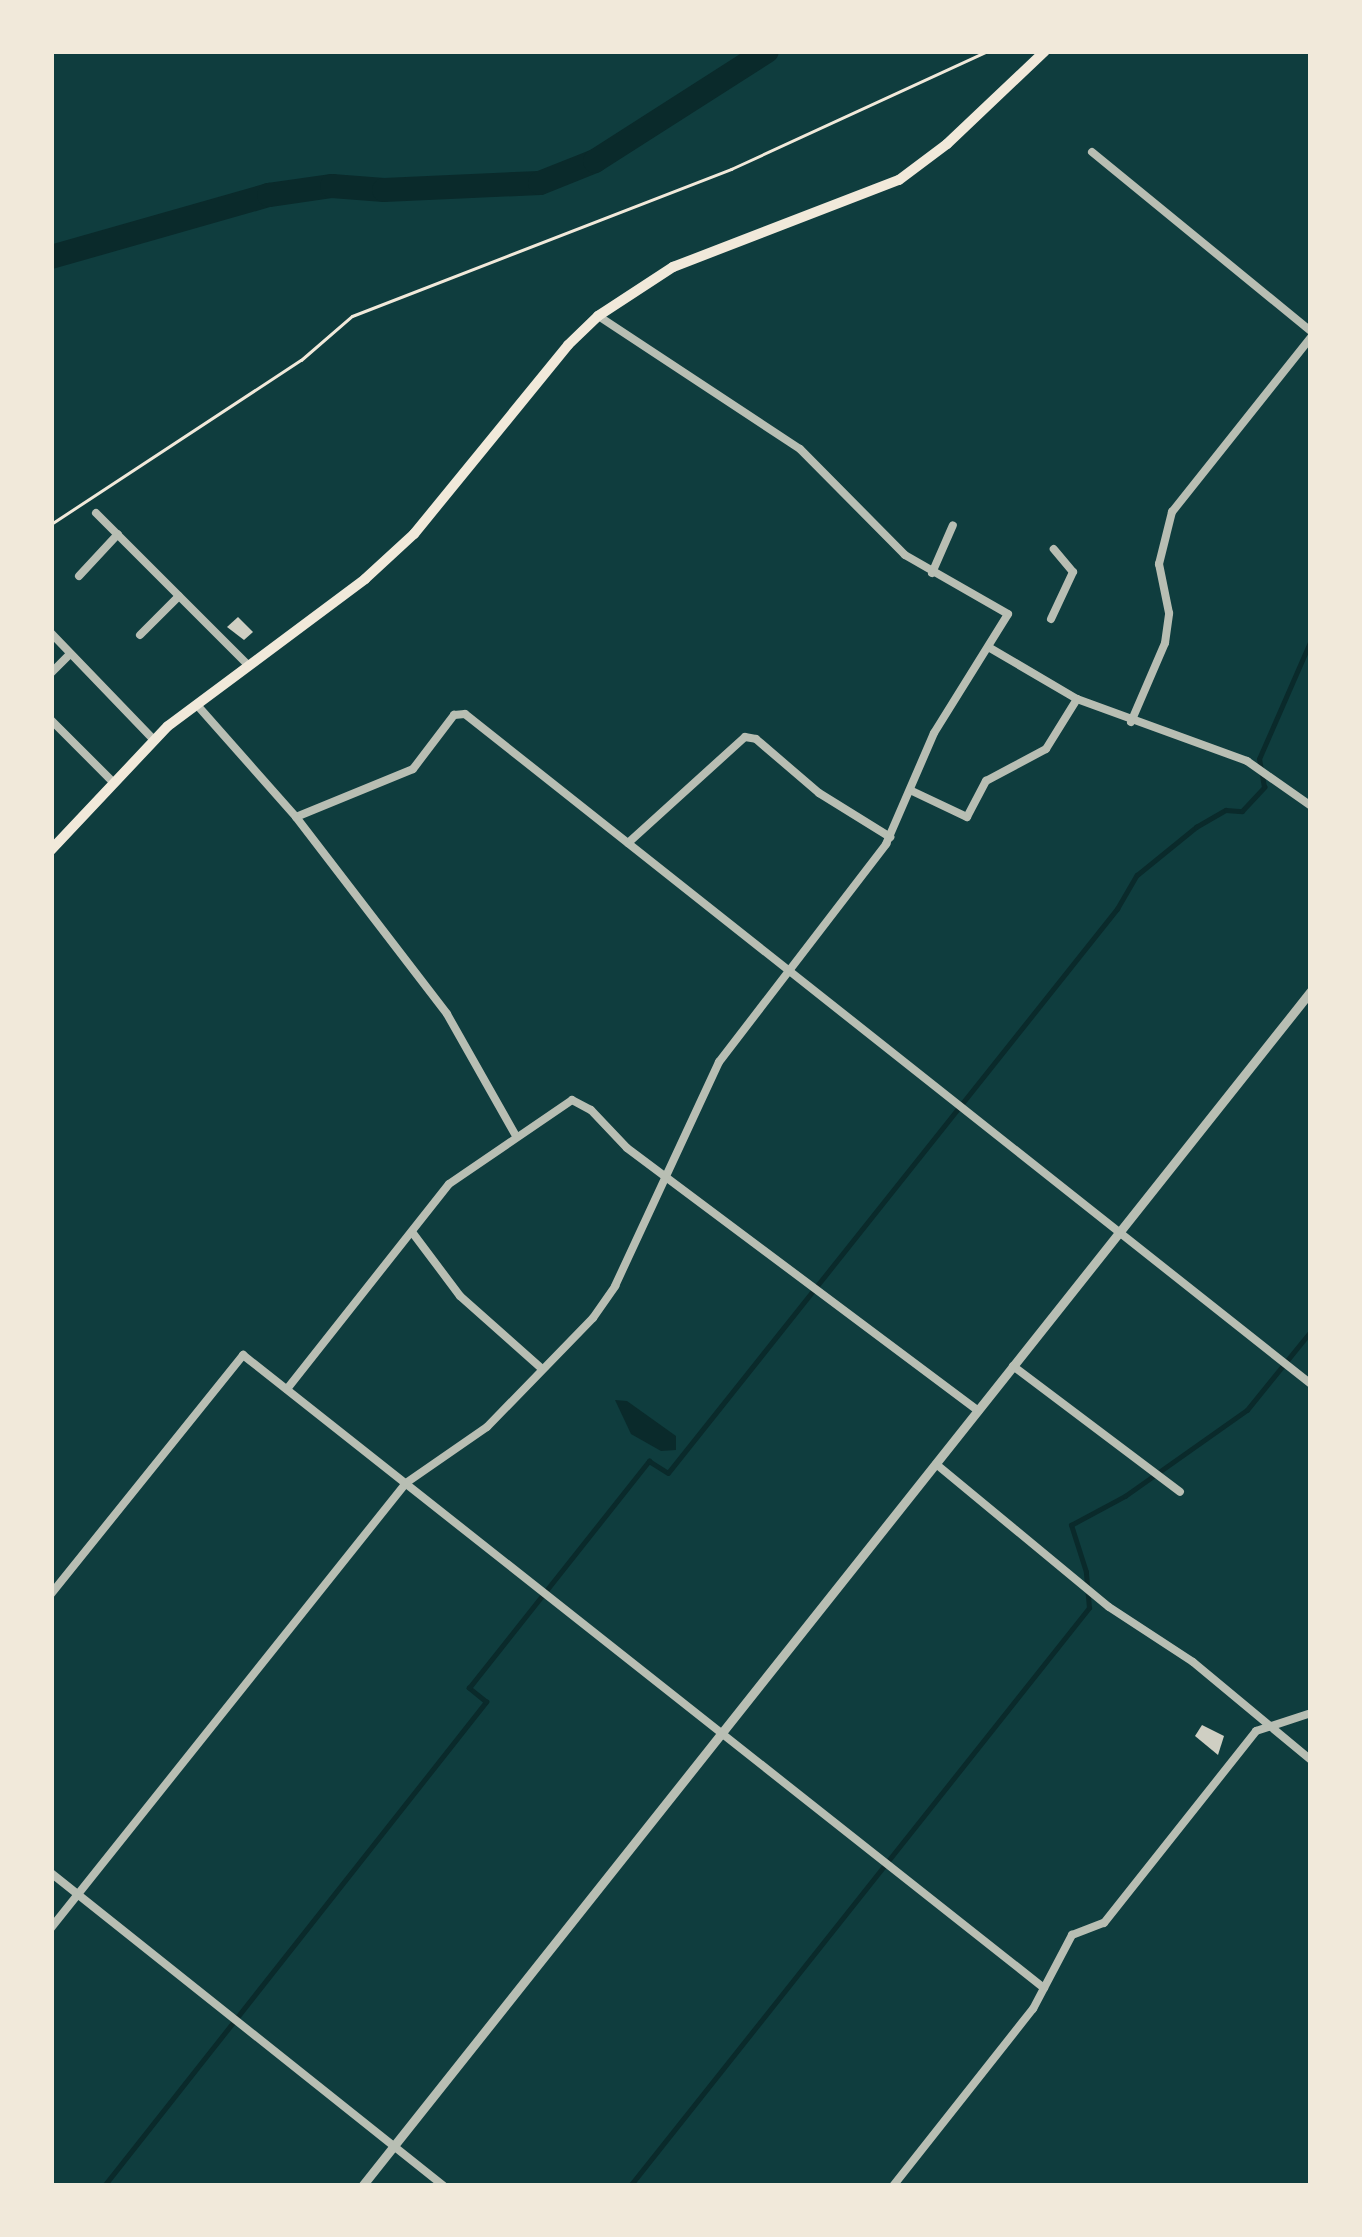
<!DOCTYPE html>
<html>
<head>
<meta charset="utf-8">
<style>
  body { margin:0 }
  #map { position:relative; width:1362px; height:2237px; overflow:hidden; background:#0f3d3e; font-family:Lato,sans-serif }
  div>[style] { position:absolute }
  .water>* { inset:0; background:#0a2a2b }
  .stream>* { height:4.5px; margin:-2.25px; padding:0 2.25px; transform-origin:2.25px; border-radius:2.25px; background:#0a2a2b }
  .river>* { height:24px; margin:-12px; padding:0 12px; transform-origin:12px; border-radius:12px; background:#0a2a2b }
  .building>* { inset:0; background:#cfcfc3 }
  .path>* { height:3px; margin:-1.5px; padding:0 1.5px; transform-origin:1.5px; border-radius:1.5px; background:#f1e9da }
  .minor>* { height:8px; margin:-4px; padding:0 4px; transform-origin:4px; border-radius:4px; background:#b8beb3 }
  .tertiary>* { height:9px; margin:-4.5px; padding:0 4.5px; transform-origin:4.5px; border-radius:4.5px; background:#b8beb3 }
  .secondary>* { height:10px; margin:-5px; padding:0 5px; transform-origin:5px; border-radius:5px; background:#f1e9da }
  span { translate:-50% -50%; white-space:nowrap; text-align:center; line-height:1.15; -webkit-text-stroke:9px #f1e9da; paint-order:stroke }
  .frame { position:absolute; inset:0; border:54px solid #f1e9da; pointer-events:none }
</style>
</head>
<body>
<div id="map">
  <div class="water">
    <i style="clip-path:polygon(615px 1400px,627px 1401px,676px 1436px,676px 1450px,661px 1451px,631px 1434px)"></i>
  </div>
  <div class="stream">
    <i style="left:104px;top:2186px;width:617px;rotate:-51.72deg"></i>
    <i style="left:486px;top:1702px;width:22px;rotate:-141deg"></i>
    <i style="left:469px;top:1688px;width:290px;rotate:-51.6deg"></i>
    <i style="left:649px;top:1461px;width:22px;rotate:32deg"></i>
    <i style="left:668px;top:1473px;width:721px;rotate:-51.48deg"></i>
    <i style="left:1117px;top:909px;width:39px;rotate:-60deg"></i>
    <i style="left:1137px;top:875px;width:76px;rotate:-39.1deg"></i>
    <i style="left:1196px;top:827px;width:34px;rotate:-30deg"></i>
    <i style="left:1226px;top:810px;width:16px;rotate:4deg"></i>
    <i style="left:1242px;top:811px;width:33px;rotate:-47deg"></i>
    <i style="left:1264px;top:787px;width:28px;rotate:-100deg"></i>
    <i style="left:1259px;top:759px;width:130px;rotate:-66.4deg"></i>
    <i style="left:630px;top:2186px;width:738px;rotate:-51.55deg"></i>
    <i style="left:1089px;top:1608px;width:36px;rotate:-95deg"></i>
    <i style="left:1086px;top:1572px;width:49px;rotate:-107.7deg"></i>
    <i style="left:1071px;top:1525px;width:61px;rotate:-28.2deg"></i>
    <i style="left:1125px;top:1496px;width:149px;rotate:-35.2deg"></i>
    <i style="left:1247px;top:1410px;width:102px;rotate:-51deg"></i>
  </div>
  <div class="river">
    <i style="left:51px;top:257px;width:227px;rotate:-15.9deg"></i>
    <i style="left:269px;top:195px;width:64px;rotate:-8.1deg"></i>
    <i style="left:332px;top:186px;width:52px;rotate:4.4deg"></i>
    <i style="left:384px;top:190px;width:156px;rotate:-2.6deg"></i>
    <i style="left:540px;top:183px;width:59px;rotate:-21.8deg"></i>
    <i style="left:595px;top:161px;width:204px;rotate:-32.6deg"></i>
  </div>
  <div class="building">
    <i style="clip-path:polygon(238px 617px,253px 632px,244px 640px,227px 627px)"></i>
    <i style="clip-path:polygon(1202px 1725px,1224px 1736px,1218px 1755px,1195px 1736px)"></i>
  </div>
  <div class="path">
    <i style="left:51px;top:524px;width:299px;rotate:-33.3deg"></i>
    <i style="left:301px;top:360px;width:67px;rotate:-40.8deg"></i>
    <i style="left:352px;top:316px;width:407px;rotate:-21.2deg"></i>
    <i style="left:731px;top:169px;width:282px;rotate:-24.7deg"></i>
  </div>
  <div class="minor">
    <i style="left:1092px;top:152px;width:283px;rotate:39.3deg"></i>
    <i style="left:96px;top:513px;width:215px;rotate:45deg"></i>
    <i style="left:932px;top:573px;width:52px;rotate:-66.4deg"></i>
    <i style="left:79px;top:576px;width:57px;rotate:-47.1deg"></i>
    <i style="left:1051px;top:619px;width:52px;rotate:-64.9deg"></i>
    <i style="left:1073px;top:572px;width:30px;rotate:-130deg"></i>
    <i style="left:51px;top:633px;width:149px;rotate:46.1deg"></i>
    <i style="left:140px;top:635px;width:55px;rotate:-45deg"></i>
    <i style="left:990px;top:648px;width:101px;rotate:30.4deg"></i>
    <i style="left:1077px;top:699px;width:181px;rotate:20deg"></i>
    <i style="left:1247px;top:761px;width:78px;rotate:35.1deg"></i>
    <i style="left:51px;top:673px;width:27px;rotate:-45deg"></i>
    <i style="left:197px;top:705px;width:149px;rotate:48.5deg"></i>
    <i style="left:296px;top:817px;width:248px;rotate:52.5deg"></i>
    <i style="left:447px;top:1014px;width:140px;rotate:60.5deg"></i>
    <i style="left:51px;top:720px;width:86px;rotate:45deg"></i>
    <i style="left:1131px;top:722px;width:86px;rotate:-66.7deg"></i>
    <i style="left:1165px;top:643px;width:30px;rotate:-82deg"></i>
    <i style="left:1169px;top:613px;width:50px;rotate:-101.5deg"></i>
    <i style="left:1159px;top:564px;width:54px;rotate:-76deg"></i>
    <i style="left:1172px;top:512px;width:223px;rotate:-51.5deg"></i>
    <i style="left:912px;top:791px;width:61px;rotate:25.3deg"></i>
    <i style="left:967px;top:817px;width:41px;rotate:-62.2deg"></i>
    <i style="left:986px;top:781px;width:68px;rotate:-28.1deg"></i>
    <i style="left:1046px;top:749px;width:59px;rotate:-58.2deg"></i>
    <i style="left:296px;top:817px;width:126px;rotate:-22.3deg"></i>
    <i style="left:413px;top:769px;width:68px;rotate:-52.8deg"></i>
    <i style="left:454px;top:715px;width:11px;rotate:-5deg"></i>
    <i style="left:465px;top:714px;width:1079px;rotate:38.38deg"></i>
    <i style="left:628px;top:843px;width:158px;rotate:-42.2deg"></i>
    <i style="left:745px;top:737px;width:11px;rotate:10deg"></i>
    <i style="left:756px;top:739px;width:83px;rotate:40.6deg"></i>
    <i style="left:819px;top:793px;width:84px;rotate:31.8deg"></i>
    <i style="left:412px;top:1232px;width:80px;rotate:53.1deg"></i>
    <i style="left:460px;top:1296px;width:108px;rotate:41.6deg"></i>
    <i style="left:1013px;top:1366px;width:209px;rotate:37deg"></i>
    <i style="left:287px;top:1389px;width:261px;rotate:-51.7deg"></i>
    <i style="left:449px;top:1184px;width:149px;rotate:-34.3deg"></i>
    <i style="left:572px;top:1100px;width:21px;rotate:28deg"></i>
    <i style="left:591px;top:1110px;width:52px;rotate:46.5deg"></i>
    <i style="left:627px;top:1148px;width:439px;rotate:36.8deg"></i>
    <i style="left:936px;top:1464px;width:224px;rotate:39.6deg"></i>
    <i style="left:1109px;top:1607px;width:100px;rotate:33.2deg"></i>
    <i style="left:1193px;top:1662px;width:153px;rotate:39.7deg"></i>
    <i style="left:51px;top:1594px;width:307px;rotate:-51.2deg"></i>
    <i style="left:243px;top:1355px;width:1021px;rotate:38.32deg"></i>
    <i style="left:51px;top:1873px;width:502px;rotate:38.54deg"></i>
    <i style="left:51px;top:1928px;width:569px;rotate:-51.42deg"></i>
    <i style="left:406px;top:1483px;width:98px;rotate:-34.7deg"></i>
    <i style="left:487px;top:1427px;width:152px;rotate:-45.8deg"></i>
    <i style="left:593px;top:1318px;width:39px;rotate:-55deg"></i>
    <i style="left:615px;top:1286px;width:247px;rotate:-65.1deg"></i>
    <i style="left:719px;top:1062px;width:275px;rotate:-52.5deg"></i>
    <i style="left:886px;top:844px;width:121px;rotate:-66.6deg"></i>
    <i style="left:934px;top:733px;width:140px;rotate:-58.1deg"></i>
    <i style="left:1008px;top:614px;width:119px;rotate:-150.2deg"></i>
    <i style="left:905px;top:555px;width:149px;rotate:-134.7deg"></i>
    <i style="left:800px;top:449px;width:242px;rotate:-146.6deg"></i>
    <i style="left:893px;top:2186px;width:226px;rotate:-51.7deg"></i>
    <i style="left:1033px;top:2009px;width:84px;rotate:-62.2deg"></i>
    <i style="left:1072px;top:1935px;width:34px;rotate:-21deg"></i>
    <i style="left:1104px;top:1923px;width:245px;rotate:-51.6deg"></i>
    <i style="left:1256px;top:1731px;width:58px;rotate:-18.1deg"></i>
  </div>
  <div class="tertiary">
    <i style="left:362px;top:2186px;width:1526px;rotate:-51.55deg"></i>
  </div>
  <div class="secondary">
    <i style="left:51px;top:850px;width:170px;rotate:-46.7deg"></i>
    <i style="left:168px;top:726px;width:246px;rotate:-36.7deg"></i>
    <i style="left:365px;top:579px;width:67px;rotate:-42.6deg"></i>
    <i style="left:414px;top:534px;width:244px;rotate:-50.8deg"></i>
    <i style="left:568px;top:345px;width:42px;rotate:-44deg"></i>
    <i style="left:598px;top:316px;width:90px;rotate:-33.2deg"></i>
    <i style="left:673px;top:267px;width:242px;rotate:-21.1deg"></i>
    <i style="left:899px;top:180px;width:60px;rotate:-36.9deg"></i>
    <i style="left:947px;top:144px;width:135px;rotate:-43.5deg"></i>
  </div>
  <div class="frame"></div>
</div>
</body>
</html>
